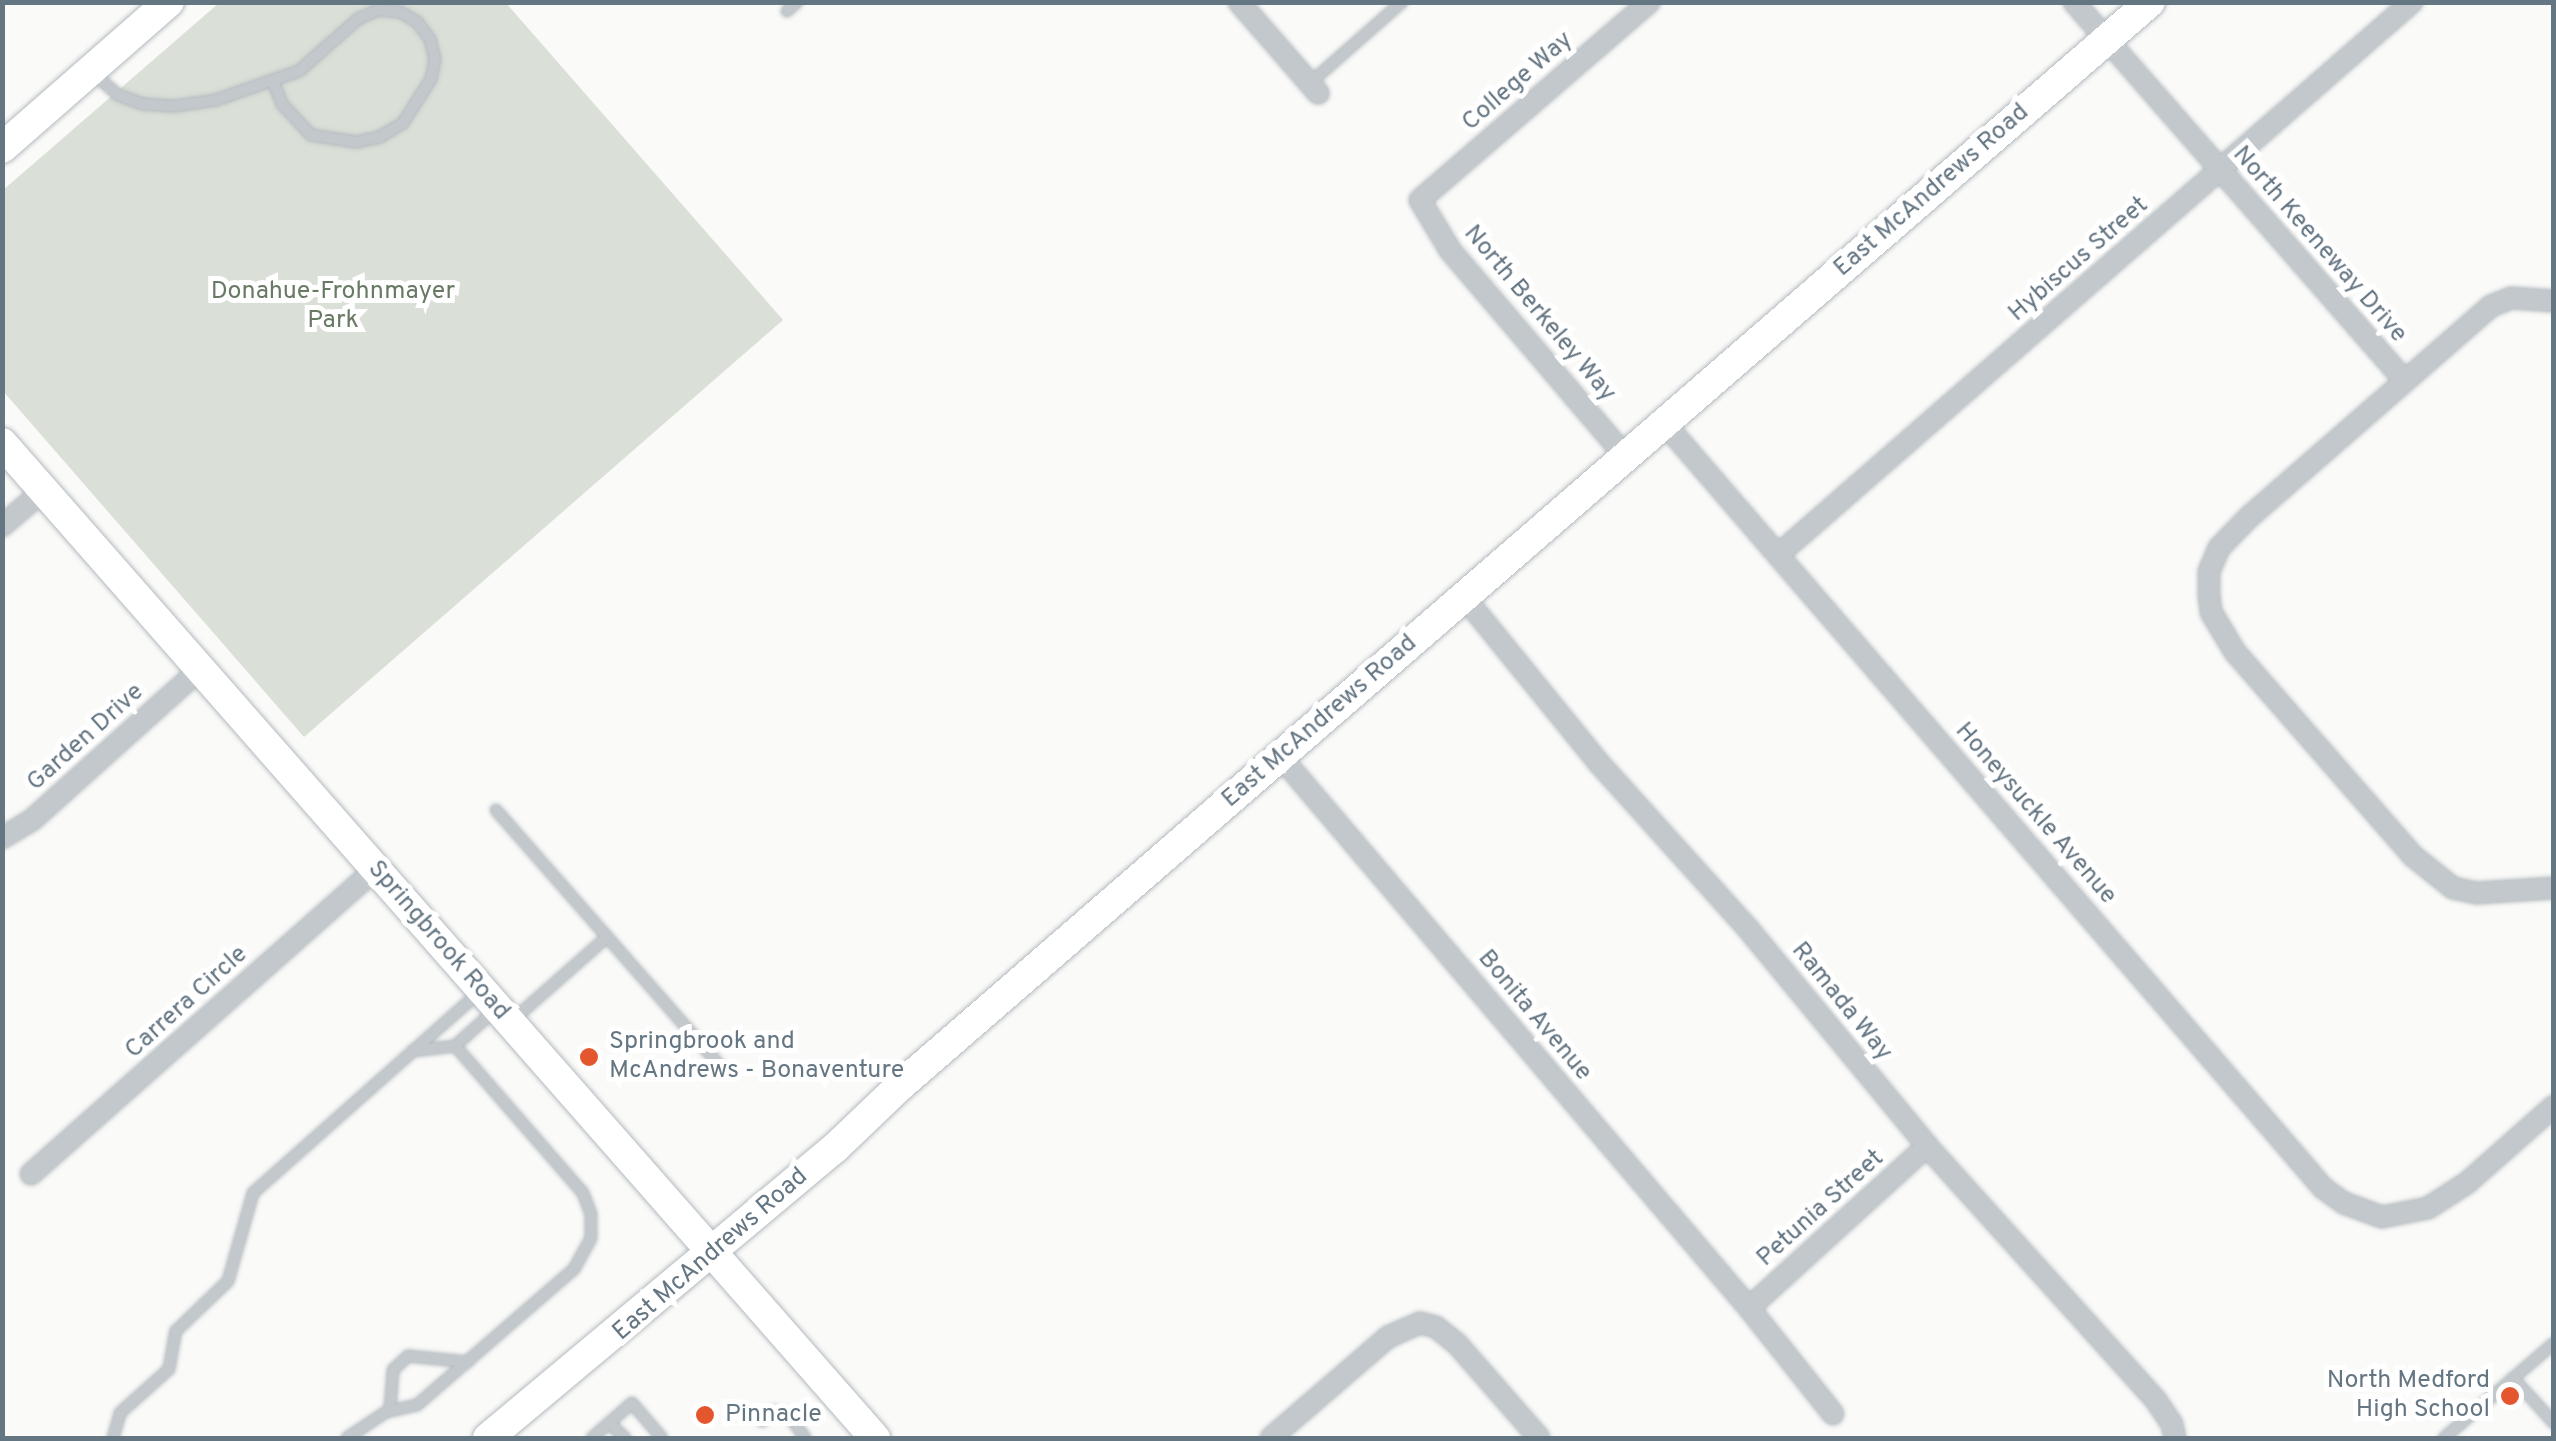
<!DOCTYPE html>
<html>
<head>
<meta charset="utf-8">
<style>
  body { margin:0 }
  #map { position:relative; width:2556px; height:1441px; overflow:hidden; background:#fafaf8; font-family:Overpass,sans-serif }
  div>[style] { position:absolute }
  .green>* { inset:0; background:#dadfd7 }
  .roads { filter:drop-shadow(0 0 2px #b3babf) drop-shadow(0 0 2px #b3babf) }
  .lane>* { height:10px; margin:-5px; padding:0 5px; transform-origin:5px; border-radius:5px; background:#c3c8cc }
  .street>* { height:20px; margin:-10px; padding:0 10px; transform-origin:10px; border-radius:10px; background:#c3c8cc }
  .secondary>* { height:30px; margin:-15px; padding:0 15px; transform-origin:15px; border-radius:15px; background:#fff }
  .dots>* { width:28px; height:28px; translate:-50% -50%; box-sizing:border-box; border:5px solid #fff; border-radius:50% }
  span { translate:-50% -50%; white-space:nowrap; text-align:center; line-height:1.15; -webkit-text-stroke:10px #fff; paint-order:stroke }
  .street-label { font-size:25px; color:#657683 }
  .park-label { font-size:25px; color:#687a64 }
  .poi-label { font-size:25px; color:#657683 }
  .left { translate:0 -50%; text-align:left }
  .right { translate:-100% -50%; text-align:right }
  .frame { position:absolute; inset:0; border:5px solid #657683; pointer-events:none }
</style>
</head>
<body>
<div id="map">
  <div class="green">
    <i style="clip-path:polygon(219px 3px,506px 3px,783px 320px,304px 737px,3px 391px,2px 191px)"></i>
  </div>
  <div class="roads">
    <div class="lane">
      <i style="left:787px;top:11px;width:13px;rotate:-42deg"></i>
      <i style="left:94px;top:74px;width:32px;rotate:41deg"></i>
      <i style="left:118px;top:95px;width:27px;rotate:20deg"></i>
      <i style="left:143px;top:104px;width:32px;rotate:4deg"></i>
      <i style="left:175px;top:106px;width:41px;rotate:-8.3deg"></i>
      <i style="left:216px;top:100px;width:88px;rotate:-19.3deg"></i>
      <i style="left:299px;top:71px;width:79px;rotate:-41.4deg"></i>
      <i style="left:358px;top:19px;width:22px;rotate:-24deg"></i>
      <i style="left:378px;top:10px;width:22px;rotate:5deg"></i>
      <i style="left:400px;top:12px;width:20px;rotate:30deg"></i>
      <i style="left:417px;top:22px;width:21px;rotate:53deg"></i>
      <i style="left:430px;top:39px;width:21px;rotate:76deg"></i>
      <i style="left:435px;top:59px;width:20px;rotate:101deg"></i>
      <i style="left:431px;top:79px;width:52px;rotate:122.5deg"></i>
      <i style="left:403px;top:123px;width:27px;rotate:149deg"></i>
      <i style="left:380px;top:137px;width:25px;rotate:168deg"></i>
      <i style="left:356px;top:142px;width:46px;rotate:-171.2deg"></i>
      <i style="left:311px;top:135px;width:42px;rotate:-133.1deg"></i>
      <i style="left:282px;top:104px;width:22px;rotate:-111deg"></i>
      <i style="left:1310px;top:83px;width:123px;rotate:-41.4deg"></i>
      <i style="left:496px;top:810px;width:344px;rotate:48.8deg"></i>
      <i style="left:514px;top:1019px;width:124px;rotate:-41.4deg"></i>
      <i style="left:455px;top:1046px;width:54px;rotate:-42deg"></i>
      <i style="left:2513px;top:1378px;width:61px;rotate:47.7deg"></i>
      <i style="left:390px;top:1410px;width:40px;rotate:-85.7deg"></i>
      <i style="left:393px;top:1370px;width:21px;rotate:-43deg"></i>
      <i style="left:408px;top:1356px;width:60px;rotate:5.7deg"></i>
      <i style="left:762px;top:1421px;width:15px;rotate:-42deg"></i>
      <i style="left:773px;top:1411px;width:16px;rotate:14deg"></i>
      <i style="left:789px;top:1415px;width:28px;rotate:55deg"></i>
      <i style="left:609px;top:1423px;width:22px;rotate:43deg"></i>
      <i style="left:113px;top:1438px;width:26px;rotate:-74deg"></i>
      <i style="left:120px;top:1413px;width:66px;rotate:-41.9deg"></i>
      <i style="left:169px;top:1369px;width:39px;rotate:-80deg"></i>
      <i style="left:176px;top:1331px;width:72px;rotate:-43.9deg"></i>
      <i style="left:228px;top:1281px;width:91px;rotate:-74.1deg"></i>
      <i style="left:253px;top:1193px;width:301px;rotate:-41.6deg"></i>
      <i style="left:347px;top:1438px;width:47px;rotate:-33.7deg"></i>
      <i style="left:386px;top:1412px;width:32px;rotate:-13deg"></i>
      <i style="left:417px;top:1405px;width:208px;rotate:-40.9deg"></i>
      <i style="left:574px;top:1269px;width:35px;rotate:-61deg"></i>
      <i style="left:591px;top:1238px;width:24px;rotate:-90deg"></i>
      <i style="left:591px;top:1214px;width:22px;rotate:-111deg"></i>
      <i style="left:583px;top:1193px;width:195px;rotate:-131deg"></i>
      <i style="left:455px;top:1046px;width:43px;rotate:173.4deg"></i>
      <i style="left:592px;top:1438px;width:53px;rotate:-41.2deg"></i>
      <i style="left:632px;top:1403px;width:46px;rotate:49.4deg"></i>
      <i style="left:2444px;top:1438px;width:145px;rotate:-40.8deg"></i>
    </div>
    <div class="street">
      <i style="left:1239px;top:2px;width:121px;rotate:49deg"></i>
      <i style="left:2074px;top:2px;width:503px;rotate:48.87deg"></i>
      <i style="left:2554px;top:301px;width:43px;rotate:-176deg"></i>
      <i style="left:2511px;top:298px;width:22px;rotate:158deg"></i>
      <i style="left:2491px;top:306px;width:318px;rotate:138.9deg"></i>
      <i style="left:2251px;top:515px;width:46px;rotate:134.1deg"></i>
      <i style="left:2219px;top:548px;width:26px;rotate:113deg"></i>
      <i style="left:2209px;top:572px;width:23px;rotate:90deg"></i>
      <i style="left:2209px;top:595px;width:17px;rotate:83deg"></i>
      <i style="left:2211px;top:612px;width:47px;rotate:59deg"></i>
      <i style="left:2235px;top:652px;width:271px;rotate:48.9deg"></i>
      <i style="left:2413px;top:856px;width:51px;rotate:38.7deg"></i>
      <i style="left:2453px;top:888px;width:25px;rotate:12deg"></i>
      <i style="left:2477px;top:893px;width:77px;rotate:-3.7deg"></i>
      <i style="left:1665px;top:424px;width:1008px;rotate:49.26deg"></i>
      <i style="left:2323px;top:1188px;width:26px;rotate:36deg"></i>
      <i style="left:2344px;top:1203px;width:40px;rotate:20.2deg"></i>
      <i style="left:2382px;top:1217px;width:47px;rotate:-11.1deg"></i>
      <i style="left:2428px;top:1208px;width:46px;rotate:-32.7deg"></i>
      <i style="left:2467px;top:1183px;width:116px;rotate:-41.5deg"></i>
      <i style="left:1626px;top:457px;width:272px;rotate:-130.4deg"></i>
      <i style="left:1450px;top:250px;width:58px;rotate:-121deg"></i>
      <i style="left:1420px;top:200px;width:303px;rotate:-40.8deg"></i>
      <i style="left:2px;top:526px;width:54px;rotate:-40.5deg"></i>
      <i style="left:1779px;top:554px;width:840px;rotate:-41.09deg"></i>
      <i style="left:1464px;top:597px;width:213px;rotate:50.9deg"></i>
      <i style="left:1598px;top:762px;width:227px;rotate:48deg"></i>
      <i style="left:1750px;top:931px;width:278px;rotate:50.5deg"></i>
      <i style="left:1927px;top:1146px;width:341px;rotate:48deg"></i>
      <i style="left:2155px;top:1399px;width:30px;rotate:56deg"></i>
      <i style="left:2172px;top:1424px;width:14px;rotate:78deg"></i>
      <i style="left:1280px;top:756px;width:724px;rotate:49.65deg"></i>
      <i style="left:1749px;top:1308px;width:135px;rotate:51.6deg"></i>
      <i style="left:2px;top:838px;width:35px;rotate:-31deg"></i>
      <i style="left:32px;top:820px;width:224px;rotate:-41.9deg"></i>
      <i style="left:31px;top:1174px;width:459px;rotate:-41.5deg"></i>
      <i style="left:1749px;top:1308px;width:241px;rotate:-42.3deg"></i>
      <i style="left:1271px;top:1438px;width:155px;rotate:-40.8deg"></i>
      <i style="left:1388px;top:1337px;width:35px;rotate:-24deg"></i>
      <i style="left:1420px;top:1323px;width:16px;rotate:14deg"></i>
      <i style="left:1436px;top:1327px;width:28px;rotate:39deg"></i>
      <i style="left:1458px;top:1345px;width:123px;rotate:48.9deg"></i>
    </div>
    <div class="secondary">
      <i style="left:2px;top:148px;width:222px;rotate:-41.2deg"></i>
      <i style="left:2px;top:443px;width:1324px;rotate:48.74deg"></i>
      <i style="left:488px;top:1438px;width:452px;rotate:-39.9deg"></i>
      <i style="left:835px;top:1148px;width:91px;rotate:-43.7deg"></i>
      <i style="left:901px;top:1085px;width:1653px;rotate:-40.93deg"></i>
    </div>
  </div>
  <div class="dots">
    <i style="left:589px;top:1057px;background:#e4572e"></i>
    <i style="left:2510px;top:1396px;background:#e4572e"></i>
    <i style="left:705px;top:1415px;background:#e4572e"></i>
  </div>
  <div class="street-label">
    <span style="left:1518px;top:82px;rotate:-41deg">College Way</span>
    <span style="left:1932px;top:191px;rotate:-41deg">East McAndrews Road</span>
    <span style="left:2319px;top:245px;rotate:49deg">North Keeneway Drive</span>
    <span style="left:2079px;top:260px;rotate:-41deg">Hybiscus Street</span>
    <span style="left:1539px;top:314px;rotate:50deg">North Berkeley Way</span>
    <span style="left:1320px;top:722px;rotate:-41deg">East McAndrews Road</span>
    <span style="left:86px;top:738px;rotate:-42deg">Garden Drive</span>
    <span style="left:2035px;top:814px;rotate:49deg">Honeysuckle Avenue</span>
    <span style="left:438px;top:941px;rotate:49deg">Springbrook Road</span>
    <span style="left:1841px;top:1002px;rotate:51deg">Ramada Way</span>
    <span style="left:187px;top:1003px;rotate:-42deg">Carrera Circle</span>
    <span style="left:1534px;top:1016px;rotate:50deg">Bonita Avenue</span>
    <span style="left:1821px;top:1209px;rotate:-42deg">Petunia Street</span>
    <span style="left:711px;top:1255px;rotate:-41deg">East McAndrews Road</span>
  </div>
  <div class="park-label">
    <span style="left:333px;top:307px">Donahue-Frohnmayer<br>Park</span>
  </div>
  <div class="poi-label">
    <span class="left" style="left:609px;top:1057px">Springbrook and<br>McAndrews - Bonaventure</span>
    <span class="right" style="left:2490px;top:1396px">North Medford<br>High School</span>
    <span class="left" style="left:725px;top:1415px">Pinnacle</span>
  </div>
  <div class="frame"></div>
</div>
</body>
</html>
